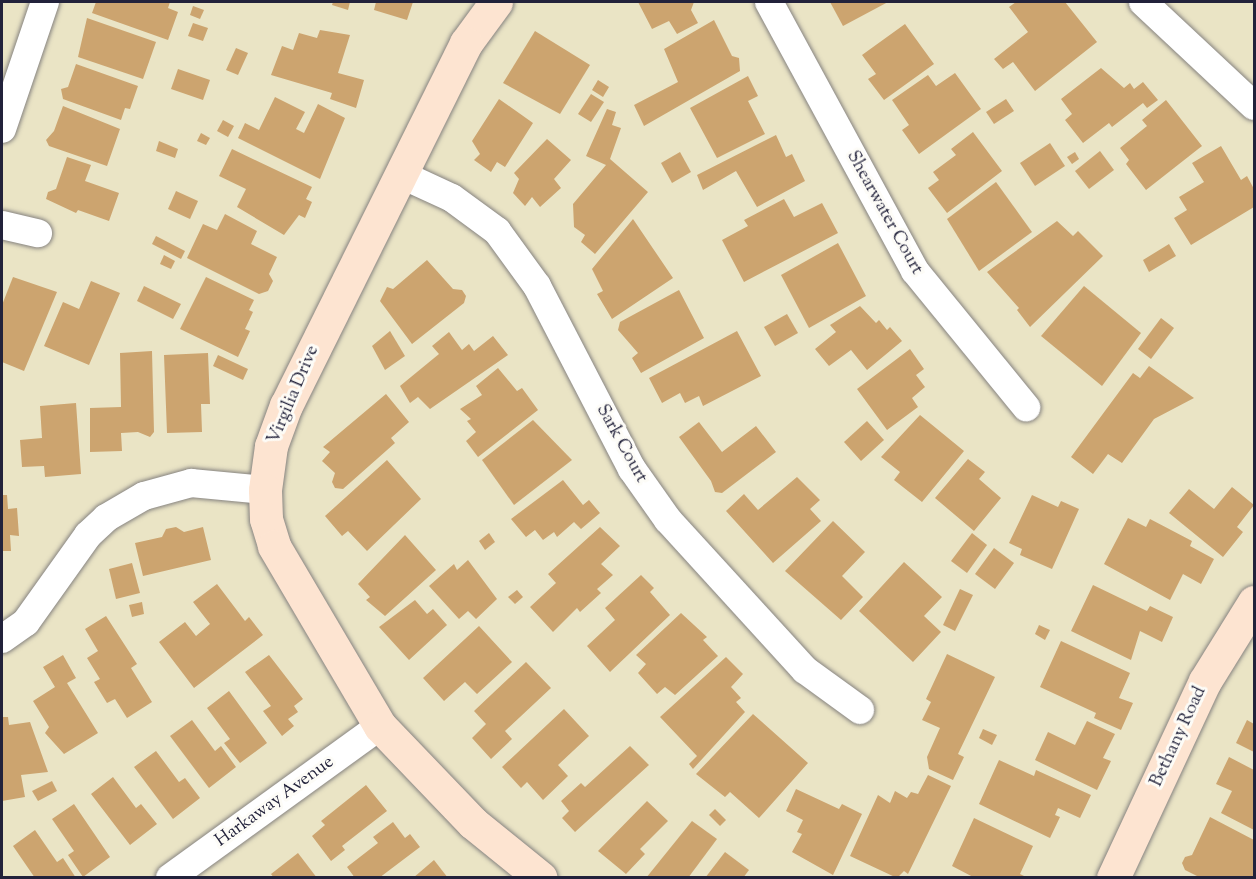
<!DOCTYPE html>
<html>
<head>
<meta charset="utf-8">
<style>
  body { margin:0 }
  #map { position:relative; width:1256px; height:879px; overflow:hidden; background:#eae4c5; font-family:"Sorts Mill Goudy",serif }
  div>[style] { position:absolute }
  .building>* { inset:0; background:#cca46f }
  .roads { filter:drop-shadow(0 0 2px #868380) drop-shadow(0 0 2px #868380) }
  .street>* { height:28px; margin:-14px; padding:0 14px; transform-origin:14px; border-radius:14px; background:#fff }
  .secondary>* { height:33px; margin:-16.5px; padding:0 16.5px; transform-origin:16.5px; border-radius:16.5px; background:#fde4d1 }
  span { translate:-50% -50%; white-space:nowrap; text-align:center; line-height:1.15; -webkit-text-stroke:6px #fdfcf7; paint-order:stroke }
  .street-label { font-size:18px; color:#22223b }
  .frame { position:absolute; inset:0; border:3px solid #22223b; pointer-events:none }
</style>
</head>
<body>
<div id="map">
  <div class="building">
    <i style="clip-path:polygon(96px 2px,170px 2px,168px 8px,178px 12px,168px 40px,92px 13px)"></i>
    <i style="clip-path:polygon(333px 2px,350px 2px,348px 10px,332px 5px)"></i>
    <i style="clip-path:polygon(376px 2px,413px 2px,407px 20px,374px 10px)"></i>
    <i style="clip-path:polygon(638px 2px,694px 2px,691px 10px,698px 23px,677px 34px,669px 21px,652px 29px)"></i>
    <i style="clip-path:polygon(830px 2px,888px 2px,843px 26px)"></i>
    <i style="clip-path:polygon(1016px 2px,1065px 2px,1097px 42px,1035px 91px,1013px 62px,1003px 69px,994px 59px,1028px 32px,1009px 7px)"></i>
    <i style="clip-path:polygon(193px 6px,204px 10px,200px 19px,190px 15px)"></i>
    <i style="clip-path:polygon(87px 18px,156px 42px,143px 79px,78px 57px)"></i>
    <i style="clip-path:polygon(714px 20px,732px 56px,739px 58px,740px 71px,644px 126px,634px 105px,678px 82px,664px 49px)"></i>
    <i style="clip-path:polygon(193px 23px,208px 28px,203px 41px,188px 36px)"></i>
    <i style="clip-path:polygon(905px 24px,934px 64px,884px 100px,868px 79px,876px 74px,862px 55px)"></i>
    <i style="clip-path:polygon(320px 30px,350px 35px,338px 73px,364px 80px,356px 108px,330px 99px,332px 93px,271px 75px,282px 46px,293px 50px,299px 33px,317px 38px)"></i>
    <i style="clip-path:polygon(535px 31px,590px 65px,560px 114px,503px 83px)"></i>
    <i style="clip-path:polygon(236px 48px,248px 53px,238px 75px,226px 70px)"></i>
    <i style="clip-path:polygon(76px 64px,138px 86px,130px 109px,125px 108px,121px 120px,63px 99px,61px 89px,68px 87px)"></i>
    <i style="clip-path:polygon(1101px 68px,1124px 88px,1130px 83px,1134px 89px,1143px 82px,1158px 100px,1147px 108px,1143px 103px,1112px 127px,1109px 123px,1083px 143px,1065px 120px,1072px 114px,1061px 99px)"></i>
    <i style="clip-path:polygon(178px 69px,210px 80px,203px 100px,171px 89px)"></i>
    <i style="clip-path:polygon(955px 73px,981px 109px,919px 154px,902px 130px,909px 125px,892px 100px,928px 75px,936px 86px)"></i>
    <i style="clip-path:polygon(748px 76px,758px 96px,748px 101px,765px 134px,717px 158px,690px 108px)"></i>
    <i style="clip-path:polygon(598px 80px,609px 87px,603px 97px,592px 90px)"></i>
    <i style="clip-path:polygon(591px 94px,604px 102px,591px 122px,578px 114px)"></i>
    <i style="clip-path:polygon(275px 97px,305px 112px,296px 129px,304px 133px,318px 104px,345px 118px,320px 179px,238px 138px,245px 123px,259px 130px)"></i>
    <i style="clip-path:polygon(499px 99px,533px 123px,505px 167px,497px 162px,491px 172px,474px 160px,480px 154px,472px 141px)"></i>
    <i style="clip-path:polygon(1006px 99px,1014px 111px,994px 124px,986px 112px)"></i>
    <i style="clip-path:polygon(1166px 100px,1202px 146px,1146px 190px,1126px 164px,1129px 160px,1120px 148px,1147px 126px,1142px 120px)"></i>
    <i style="clip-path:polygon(63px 106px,120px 129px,107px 166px,49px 146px,46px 140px,54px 131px)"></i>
    <i style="clip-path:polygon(607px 109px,616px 112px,612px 125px,621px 128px,610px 159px,648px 192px,595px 254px,581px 242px,585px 235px,574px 227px,573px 204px,606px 165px,586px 156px)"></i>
    <i style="clip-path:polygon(223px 120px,234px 126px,228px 137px,217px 131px)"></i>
    <i style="clip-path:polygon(973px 132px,1002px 171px,947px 213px,928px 188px,939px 180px,933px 172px,956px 155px,951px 149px)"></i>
    <i style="clip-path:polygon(201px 133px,210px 138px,206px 145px,197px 141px)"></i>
    <i style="clip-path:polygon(776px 135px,786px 157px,792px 154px,805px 181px,757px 207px,736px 171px,703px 190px,697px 175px)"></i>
    <i style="clip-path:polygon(547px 139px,571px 160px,554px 179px,561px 188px,540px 207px,532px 197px,525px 206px,513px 193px,519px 179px,514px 173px)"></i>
    <i style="clip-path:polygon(159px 141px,178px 149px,175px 158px,156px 151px)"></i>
    <i style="clip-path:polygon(1050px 143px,1065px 166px,1035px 186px,1020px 163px)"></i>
    <i style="clip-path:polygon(1221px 146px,1241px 180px,1247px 176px,1254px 189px,1254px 207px,1191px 245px,1174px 218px,1187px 210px,1179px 197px,1204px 182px,1192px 163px)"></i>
    <i style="clip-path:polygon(232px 149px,312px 187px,306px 199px,312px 202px,305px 218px,299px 215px,284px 235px,237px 207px,246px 189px,219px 176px)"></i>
    <i style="clip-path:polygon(1100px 151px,1114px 170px,1089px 189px,1075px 171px)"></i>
    <i style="clip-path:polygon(680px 152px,691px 172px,672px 183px,661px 163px)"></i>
    <i style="clip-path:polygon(1075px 152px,1079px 159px,1072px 164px,1067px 157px)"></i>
    <i style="clip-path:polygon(67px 157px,91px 165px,85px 181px,119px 193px,109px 221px,78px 210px,76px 213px,46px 199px,48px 192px,56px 189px)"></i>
    <i style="clip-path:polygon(996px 182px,1032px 232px,979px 271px,947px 219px)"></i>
    <i style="clip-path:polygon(176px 191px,198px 201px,190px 219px,168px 209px)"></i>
    <i style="clip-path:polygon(784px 199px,794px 217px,822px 203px,838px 233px,744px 282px,722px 240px,748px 226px,744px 220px)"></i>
    <i style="clip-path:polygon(225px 214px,257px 231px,251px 244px,277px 257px,269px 274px,273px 281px,268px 291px,259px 294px,187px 258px,203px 224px,217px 230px)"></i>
    <i style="clip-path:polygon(633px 219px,673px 278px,612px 319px,597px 294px,603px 291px,592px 269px)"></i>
    <i style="clip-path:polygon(1057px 221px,1073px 236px,1078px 231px,1103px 256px,1030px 327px,1017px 310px,1019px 308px,987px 272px)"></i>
    <i style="clip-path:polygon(156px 236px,185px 251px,181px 259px,152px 244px)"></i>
    <i style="clip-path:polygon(838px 243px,866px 296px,809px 328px,781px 275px)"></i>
    <i style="clip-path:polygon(1169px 244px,1176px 256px,1149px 272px,1143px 260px)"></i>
    <i style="clip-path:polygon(164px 255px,175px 261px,171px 269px,160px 264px)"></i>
    <i style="clip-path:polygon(427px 260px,453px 289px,462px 290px,466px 296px,464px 303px,412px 344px,380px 301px,387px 287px,393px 289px)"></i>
    <i style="clip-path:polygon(13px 277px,57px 292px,24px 371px,2px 362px,2px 305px)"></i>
    <i style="clip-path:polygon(206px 277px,254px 300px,249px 310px,253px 312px,245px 329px,250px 331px,238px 357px,180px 329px)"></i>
    <i style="clip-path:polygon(91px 281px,120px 293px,89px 365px,44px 346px,63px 302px,79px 309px)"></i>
    <i style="clip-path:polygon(144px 286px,181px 304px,173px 319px,137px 301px)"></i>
    <i style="clip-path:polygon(1084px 286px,1141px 333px,1102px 386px,1041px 336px)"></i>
    <i style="clip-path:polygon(679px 290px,704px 338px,641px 373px,632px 358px,638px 353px,618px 330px,620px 322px)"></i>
    <i style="clip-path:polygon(860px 306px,876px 323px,879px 320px,887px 330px,890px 327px,902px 341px,867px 370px,851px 350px,829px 366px,815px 349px,836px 332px,830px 325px)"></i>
    <i style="clip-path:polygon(787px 314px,798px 333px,775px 346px,764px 327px)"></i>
    <i style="clip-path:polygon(1161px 318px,1174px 328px,1151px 359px,1138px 349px)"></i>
    <i style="clip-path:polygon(390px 331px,405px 356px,385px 370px,372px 346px)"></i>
    <i style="clip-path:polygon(737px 331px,761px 376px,703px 406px,699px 396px,685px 403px,680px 393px,662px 403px,649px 378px)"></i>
    <i style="clip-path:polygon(449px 332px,462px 350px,469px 344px,474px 351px,493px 336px,508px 355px,430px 409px,418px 397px,410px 403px,400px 386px,439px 354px,432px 346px)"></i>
    <i style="clip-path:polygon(910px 349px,924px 369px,916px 375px,925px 387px,912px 398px,918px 407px,887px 430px,857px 389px)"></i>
    <i style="clip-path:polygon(152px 351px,154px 432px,150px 437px,138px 432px,121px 433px,122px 451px,90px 452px,90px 408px,121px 407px,120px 353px)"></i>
    <i style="clip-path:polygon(208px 353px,210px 404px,201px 404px,202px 432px,167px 433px,164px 355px)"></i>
    <i style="clip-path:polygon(218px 355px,248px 369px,243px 380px,213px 366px)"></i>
    <i style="clip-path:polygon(1149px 366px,1194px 398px,1154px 419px,1122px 463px,1108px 454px,1093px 474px,1071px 457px,1133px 373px,1140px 378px)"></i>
    <i style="clip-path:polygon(498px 368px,517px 391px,522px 388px,538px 410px,478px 457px,466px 441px,476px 432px,467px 421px,471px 419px,460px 409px,482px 395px,476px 386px)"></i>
    <i style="clip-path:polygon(386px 394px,409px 422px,391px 438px,395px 443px,343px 489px,335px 488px,332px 482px,335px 473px,322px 461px,330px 452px,323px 447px)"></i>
    <i style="clip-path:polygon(76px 403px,81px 474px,45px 477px,44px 466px,22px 467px,20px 440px,42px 438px,40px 406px)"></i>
    <i style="clip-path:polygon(920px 415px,964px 451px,922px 502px,894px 480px,900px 472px,881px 457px)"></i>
    <i style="clip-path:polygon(533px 420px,572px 460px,514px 505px,482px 460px)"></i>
    <i style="clip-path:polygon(867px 421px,884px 440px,861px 461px,844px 442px)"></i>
    <i style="clip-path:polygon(699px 422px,722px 452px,756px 426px,776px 452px,722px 493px,715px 492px,711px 481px,679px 437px)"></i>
    <i style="clip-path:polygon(968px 459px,985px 472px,979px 479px,1001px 498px,974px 531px,935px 498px)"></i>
    <i style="clip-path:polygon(387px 460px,421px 499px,367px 551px,348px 531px,342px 536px,325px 516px)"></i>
    <i style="clip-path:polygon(797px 477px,820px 500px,810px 509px,821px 521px,773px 563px,726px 511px,744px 494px,758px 510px)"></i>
    <i style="clip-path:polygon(563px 480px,583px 505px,589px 500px,600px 513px,581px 529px,574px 522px,557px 537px,554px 532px,543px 540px,535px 530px,526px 537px,511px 519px)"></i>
    <i style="clip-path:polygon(1232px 487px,1254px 505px,1237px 527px,1243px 532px,1223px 557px,1169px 513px,1189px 489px,1214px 509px)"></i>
    <i style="clip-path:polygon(2px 495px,7px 495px,8px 509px,17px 508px,19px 536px,10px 535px,11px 551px,2px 551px)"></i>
    <i style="clip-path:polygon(1032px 495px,1058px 507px,1061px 501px,1079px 509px,1052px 569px,1020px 555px,1022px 549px,1009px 543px)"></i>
    <i style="clip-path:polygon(1128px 518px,1146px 527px,1150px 519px,1192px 541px,1190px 546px,1214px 559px,1201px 584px,1183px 574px,1170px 600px,1104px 564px)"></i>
    <i style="clip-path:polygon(833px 521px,865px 552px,842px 576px,863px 597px,841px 620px,785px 571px)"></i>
    <i style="clip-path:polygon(176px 527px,184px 532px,203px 527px,211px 560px,143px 576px,135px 543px,162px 537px,166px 529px)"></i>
    <i style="clip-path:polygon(600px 527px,620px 546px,601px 564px,613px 575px,597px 589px,601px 593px,580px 612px,577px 608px,553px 632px,530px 607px,556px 583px,548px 574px)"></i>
    <i style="clip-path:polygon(489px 533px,495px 542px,485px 550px,479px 541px)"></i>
    <i style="clip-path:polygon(972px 533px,987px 545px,967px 573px,951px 561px)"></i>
    <i style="clip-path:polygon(405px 535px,436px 570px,385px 616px,366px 600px,370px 597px,358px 584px)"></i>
    <i style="clip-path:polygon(994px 548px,1014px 563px,995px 589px,975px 574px)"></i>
    <i style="clip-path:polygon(468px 560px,497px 599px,476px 619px,468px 611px,459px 619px,429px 586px,454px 564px,457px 570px)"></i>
    <i style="clip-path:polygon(904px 562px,942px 597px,924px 616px,941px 632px,913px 662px,859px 611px)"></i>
    <i style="clip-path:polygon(132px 563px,140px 593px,116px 599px,109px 569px)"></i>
    <i style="clip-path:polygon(641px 575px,654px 588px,650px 592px,670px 615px,610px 672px,587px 646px,615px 620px,605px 608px)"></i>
    <i style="clip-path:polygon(217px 584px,245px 621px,249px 617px,263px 635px,194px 688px,159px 642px,185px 622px,196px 636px,210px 624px,193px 602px)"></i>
    <i style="clip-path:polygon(1093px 585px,1147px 611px,1150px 606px,1173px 617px,1162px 642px,1140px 631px,1131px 660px,1071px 631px)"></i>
    <i style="clip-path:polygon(960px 589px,973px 595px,955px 631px,943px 625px)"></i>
    <i style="clip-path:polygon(517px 590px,523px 597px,515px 604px,508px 597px)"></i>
    <i style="clip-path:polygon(415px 600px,427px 614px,433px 609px,447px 625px,409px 660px,379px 627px)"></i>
    <i style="clip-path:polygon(142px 602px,144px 614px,132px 617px,129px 605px)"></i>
    <i style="clip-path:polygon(681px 613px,707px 637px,703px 640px,718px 656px,675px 695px,665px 687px,657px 694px,638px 673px,646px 664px,636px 655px)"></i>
    <i style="clip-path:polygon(106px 616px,137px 664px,131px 668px,152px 702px,127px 718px,115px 699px,107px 703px,94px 682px,100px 679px,87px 658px,98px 651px,85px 629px)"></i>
    <i style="clip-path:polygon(1039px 625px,1050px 630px,1045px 640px,1035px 634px)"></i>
    <i style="clip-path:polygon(479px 626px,512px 662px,477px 694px,465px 682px,444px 701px,423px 678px)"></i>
    <i style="clip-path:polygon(1061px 641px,1130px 673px,1119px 698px,1133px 703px,1121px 730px,1094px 718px,1096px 713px,1040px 687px)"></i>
    <i style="clip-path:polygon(947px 654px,995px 677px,958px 754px,964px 757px,953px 780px,929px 769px,927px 757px,940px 728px,922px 720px,931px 702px,926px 699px)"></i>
    <i style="clip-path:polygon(63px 655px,76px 678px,67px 683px,98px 733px,64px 754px,45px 733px,49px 727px,33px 701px,55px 687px,43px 667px)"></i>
    <i style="clip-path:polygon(269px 655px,303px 699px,294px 706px,298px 712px,288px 719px,294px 726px,282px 736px,263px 711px,271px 706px,245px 672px)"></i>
    <i style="clip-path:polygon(726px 657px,743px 674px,731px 687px,741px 698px,736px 702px,745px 712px,693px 769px,689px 764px,697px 756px,660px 717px)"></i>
    <i style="clip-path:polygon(526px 662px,551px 688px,505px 731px,512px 739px,491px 759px,472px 738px,486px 724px,474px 711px)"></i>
    <i style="clip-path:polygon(229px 691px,267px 743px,240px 763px,224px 743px,230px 739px,207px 708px)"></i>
    <i style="clip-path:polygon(564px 709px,589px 736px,558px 765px,568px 776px,543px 800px,527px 782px,521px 788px,502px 767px)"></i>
    <i style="clip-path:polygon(753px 714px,808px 763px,759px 818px,730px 792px,725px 797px,696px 774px)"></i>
    <i style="clip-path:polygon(2px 717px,8px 717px,9px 725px,30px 722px,48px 772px,21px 775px,25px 797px,2px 801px)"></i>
    <i style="clip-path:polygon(192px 720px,215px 751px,221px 746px,236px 767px,209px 788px,170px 736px)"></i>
    <i style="clip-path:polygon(1247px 720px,1254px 724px,1254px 752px,1236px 743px)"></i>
    <i style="clip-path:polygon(1087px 721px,1115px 734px,1103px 758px,1111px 761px,1097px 790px,1035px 760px,1048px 732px,1075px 745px)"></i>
    <i style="clip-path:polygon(983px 729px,997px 735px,992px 745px,979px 738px)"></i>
    <i style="clip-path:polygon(630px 746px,649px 765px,575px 832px,562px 818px,569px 811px,561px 801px,581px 783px,585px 787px)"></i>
    <i style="clip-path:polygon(156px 751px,179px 782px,185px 778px,200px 798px,173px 819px,134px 767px)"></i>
    <i style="clip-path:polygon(1229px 757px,1254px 770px,1254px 830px,1221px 813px,1232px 791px,1216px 784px)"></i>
    <i style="clip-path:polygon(999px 760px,1034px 776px,1036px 770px,1091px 795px,1080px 818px,1058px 808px,1055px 815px,1060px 817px,1050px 838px,979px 804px)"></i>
    <i style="clip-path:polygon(928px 775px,951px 786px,908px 874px,904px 871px,897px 878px,850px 856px,878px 795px,890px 803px,895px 791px,907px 798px,911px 792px,918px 794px)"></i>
    <i style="clip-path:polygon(113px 777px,136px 808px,141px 804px,157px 824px,130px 845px,91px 794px)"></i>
    <i style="clip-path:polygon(52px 781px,57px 791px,38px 801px,32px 791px)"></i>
    <i style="clip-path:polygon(366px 785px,387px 811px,342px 846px,345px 850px,331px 861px,312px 836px,325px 825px,321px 821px)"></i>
    <i style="clip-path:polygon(796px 789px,839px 809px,842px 804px,862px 814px,833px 875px,792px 852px,802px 834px,797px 832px,803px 820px,786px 811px)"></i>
    <i style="clip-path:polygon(647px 801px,668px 821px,640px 849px,645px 854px,626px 874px,598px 851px)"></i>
    <i style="clip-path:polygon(74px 804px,110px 857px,83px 877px,68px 855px,74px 851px,52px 819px)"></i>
    <i style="clip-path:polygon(715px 809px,726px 820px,720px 826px,709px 815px)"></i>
    <i style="clip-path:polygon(1210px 817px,1254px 840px,1254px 878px,1201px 878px,1185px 870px,1182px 863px,1185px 857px,1192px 855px)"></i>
    <i style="clip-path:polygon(974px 818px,1033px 846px,1020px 874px,1028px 878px,975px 878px,952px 866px)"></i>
    <i style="clip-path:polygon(692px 821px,717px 839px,688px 878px,646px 878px)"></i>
    <i style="clip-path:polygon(393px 822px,405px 838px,410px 834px,420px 847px,379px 878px,355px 878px,347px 867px,378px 843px,373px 837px)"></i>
    <i style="clip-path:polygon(35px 830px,57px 862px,63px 858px,76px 878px,35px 878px,13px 846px)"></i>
    <i style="clip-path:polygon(725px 852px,749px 870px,743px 878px,705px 878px)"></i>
    <i style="clip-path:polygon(298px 853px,317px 878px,274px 878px,271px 874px)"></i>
    <i style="clip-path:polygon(434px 860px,448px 878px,413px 878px)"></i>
  </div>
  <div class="roads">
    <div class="street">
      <i style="left:769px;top:2px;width:306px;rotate:61.5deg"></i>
      <i style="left:915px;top:271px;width:176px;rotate:50.8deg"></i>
      <i style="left:1143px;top:2px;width:152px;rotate:43.1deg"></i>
      <i style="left:2px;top:129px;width:134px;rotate:-71.3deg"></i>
      <i style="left:400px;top:174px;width:57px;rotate:24.8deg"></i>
      <i style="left:452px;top:198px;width:56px;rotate:36.3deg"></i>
      <i style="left:497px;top:231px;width:68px;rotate:54deg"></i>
      <i style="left:537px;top:286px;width:206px;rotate:62.6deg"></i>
      <i style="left:632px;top:469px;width:62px;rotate:54.8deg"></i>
      <i style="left:668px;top:520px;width:203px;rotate:47.6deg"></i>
      <i style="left:805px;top:670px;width:68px;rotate:36deg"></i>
      <i style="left:2px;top:225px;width:37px;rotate:13deg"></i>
      <i style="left:2px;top:639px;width:29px;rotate:-35deg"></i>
      <i style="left:26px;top:622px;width:107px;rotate:-54.5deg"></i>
      <i style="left:88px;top:535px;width:25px;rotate:-43deg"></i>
      <i style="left:106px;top:518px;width:44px;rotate:-30.1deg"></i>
      <i style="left:144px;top:496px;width:49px;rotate:-15.5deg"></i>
      <i style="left:191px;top:483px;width:74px;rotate:5.4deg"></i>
      <i style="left:170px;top:878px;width:259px;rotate:-35.9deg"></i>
    </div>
    <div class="secondary">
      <i style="left:496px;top:2px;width:51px;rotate:126.2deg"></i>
      <i style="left:466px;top:43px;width:404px;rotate:116.4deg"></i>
      <i style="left:286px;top:405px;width:44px;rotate:110.1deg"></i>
      <i style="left:271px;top:446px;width:44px;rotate:97.8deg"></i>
      <i style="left:265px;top:490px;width:29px;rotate:88deg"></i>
      <i style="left:266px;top:519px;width:28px;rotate:73deg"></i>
      <i style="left:274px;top:546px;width:209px;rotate:59.5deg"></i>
      <i style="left:380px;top:726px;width:134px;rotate:46.2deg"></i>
      <i style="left:473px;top:823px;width:87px;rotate:39deg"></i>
      <i style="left:1113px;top:878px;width:217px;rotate:-65deg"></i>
      <i style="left:1205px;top:681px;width:93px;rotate:-58.2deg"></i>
    </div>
  </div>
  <div class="street-label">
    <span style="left:884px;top:213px;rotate:61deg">Shearwater Court</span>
    <span style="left:294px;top:395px;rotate:-67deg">Virgilia Drive</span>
    <span style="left:621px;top:444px;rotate:61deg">Sark Court</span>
    <span style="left:1179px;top:737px;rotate:-65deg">Bethany Road</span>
    <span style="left:275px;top:802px;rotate:-36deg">Harkaway Avenue</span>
  </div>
  <div class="frame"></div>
</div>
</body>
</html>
